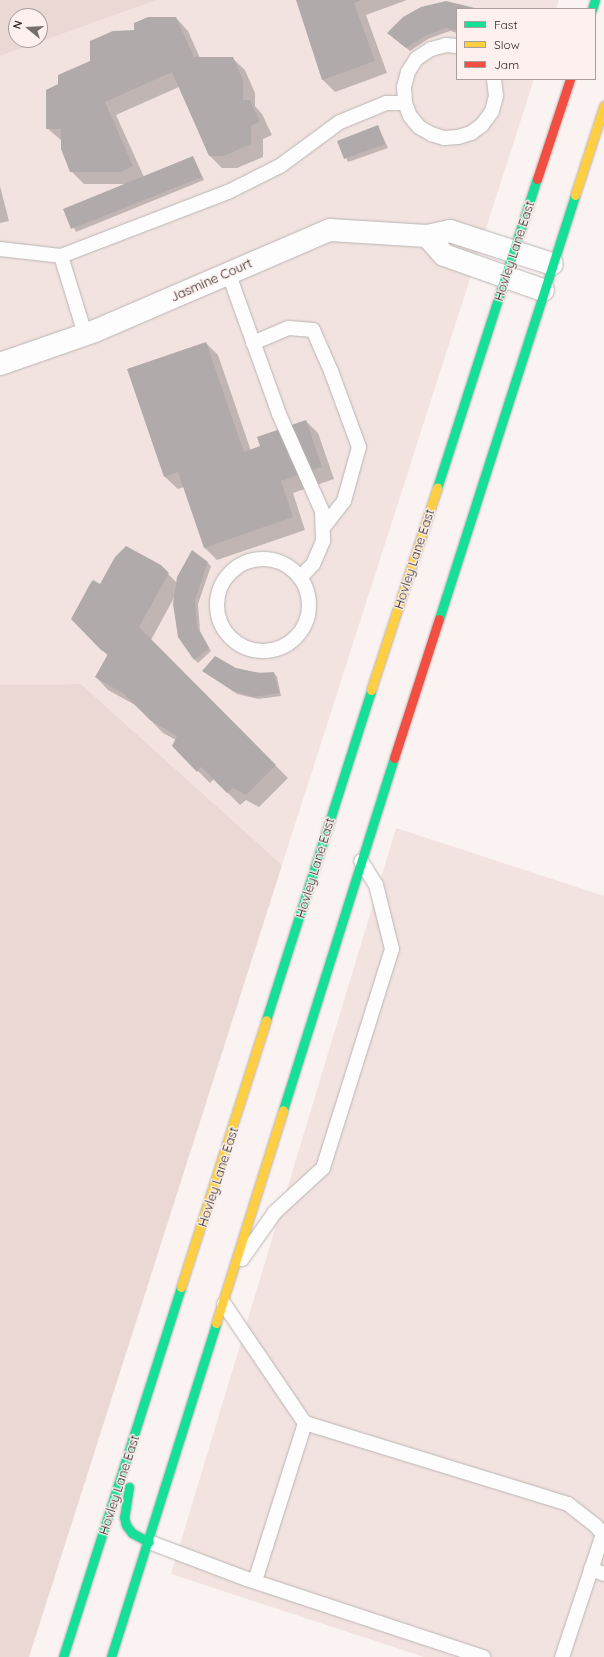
<!DOCTYPE html>
<html>
<head>
<meta charset="utf-8">
<style>
  body { margin:0 }
  #map { position:relative; width:604px; height:1657px; overflow:hidden; background:#faf3f2; font-family:Quicksand,sans-serif }
  div>[style] { position:absolute }
  .built>* { inset:0; background:#f2e3e0 }
  .green>* { inset:0; background:#ead8d4 }
  .shadow>* { inset:0; background:#0003 }
  .building>* { inset:0; background:#b0abaa }
  .roads { filter:drop-shadow(0 0 1px #b9b4b3) drop-shadow(0 0 1px #b9b4b3) }
  .lane>* { height:14px; margin:-7px; padding:0 7px; transform-origin:7px; border-radius:7px; background:#fefdfd }
  .lane>.ring { margin:-7px; padding:0; box-sizing:content-box; background:none; border:14px solid #fefdfd; border-radius:50% }
  .street>* { height:22px; margin:-11px; padding:0 11px; transform-origin:11px; border-radius:11px; background:#fefdfd }
  .fast>* { height:9px; margin:-4.5px; padding:0 4.5px; transform-origin:4.5px; border-radius:4.5px; background:#16e098 }
  .slow>* { height:9px; margin:-4.5px; padding:0 4.5px; transform-origin:4.5px; border-radius:4.5px; background:#ffcf43 }
  .jam>* { height:9px; margin:-4.5px; padding:0 4.5px; transform-origin:4.5px; border-radius:4.5px; background:#f24e42 }
  span { translate:-50% -50%; white-space:nowrap; text-align:center; line-height:1.15; -webkit-text-stroke:3px #fdf0ee; paint-order:stroke }
  .street-label { font-size:13px; color:#2a2524 }
  .legend { position:absolute; left:456px; top:8px; width:140px; height:72px; box-sizing:border-box; background:#fdf0ee; border:1px solid #a99f9d; margin:0; padding:5px 7px; list-style:none; font-size:12px; color:#2a2524 }
  .legend li { display:flex; align-items:center; gap:8px; height:20px }
  .legend b { width:20px; border:1px solid #a99f9d }
  .north { position:absolute; left:8px; top:8px; width:40px; height:40px; box-sizing:border-box; background:#fdf0ee; border:1px solid #a99f9d; border-radius:50%; rotate:288deg; font-size:11px; font-weight:700; line-height:16px; text-align:center; color:#2a2524 }
  .north::after { content:''; display:block; margin:auto; width:14px; height:18px; background:#736d6c; clip-path:polygon(50% 0,100% 100%,50% 72%,0 100%) }
</style>
</head>
<body>
<div id="map">
  <div class="built">
    <i style="clip-path:polygon(157px 0,559px 0,556px 9px,457px 9px,457px 79px,534px 79px,282px 865px,81px 684px,0 685px,0 56px)"></i>
    <i style="clip-path:polygon(396px 828px,604px 896px,604px 1657px,424px 1657px,171px 1574px)"></i>
  </div>
  <div class="green">
    <i style="clip-path:polygon(evenodd,0 0,157px 0,0 56px,0 0,16px 16px,40px 16px,40px 40px,16px 40px,16px 16px)"></i>
    <i style="clip-path:polygon(81px 684px,282px 865px,29px 1657px,0 1657px,0 685px)"></i>
  </div>
  <div class="shadow">
    <i style="clip-path:polygon(297px 0,407px 0,366px 15px,387px 73px,335px 92px,323px 80px)"></i>
    <i style="clip-path:polygon(421px 8px,477px 9px,457px 9px,457px 33px,450px 31px,428px 39px,410px 51px,392px 36px)"></i>
    <i style="clip-path:polygon(176px 18px,188px 31px,200px 58px,232px 58px,245px 70px,255px 93px,255px 106px,262px 114px,272px 135px,263px 139px,263px 157px,237px 168px,222px 168px,210px 156px,179px 87px,116px 115px,144px 177px,193px 157px,204px 180px,76px 232px,65px 209px,128px 184px,84px 184px,71px 171px,62px 141px,47px 128px,59px 85px,135px 31px)"></i>
    <i style="clip-path:polygon(378px 126px,388px 148px,348px 162px,338px 141px)"></i>
    <i style="clip-path:polygon(0 186px,9px 221px,0 223px)"></i>
    <i style="clip-path:polygon(206px 343px,218px 355px,251px 451px,306px 421px,318px 433px,334px 479px,293px 493px,305px 530px,217px 560px,205px 548px,184px 487px,178px 489px,165px 477px,128px 369px)"></i>
    <i style="clip-path:polygon(208px 563px,211px 566px,198px 604px,200px 631px,211px 651px,198px 663px,194px 659px,175px 596px,151px 640px,288px 778px,259px 807px,246px 800px,240px 805px,214px 779px,210px 783px,173px 746px,176px 740px,163px 733px,137px 706px,108px 690px,96px 677px,108px 656px,72px 618px,100px 585px,160px 566px,177px 583px)"></i>
    <i style="clip-path:polygon(204px 671px,274px 673px,277px 677px,281px 696px,258px 699px,237px 694px)"></i>
  </div>
  <div class="building">
    <i style="clip-path:polygon(296px 0,362px 0,354px 3px,375px 61px,322px 80px)"></i>
    <i style="clip-path:polygon(446px 1px,479px 9px,457px 9px,457px 31px,446px 28px,425px 36px,406px 48px,387px 33px,403px 17px,421px 7px)"></i>
    <i style="clip-path:polygon(148px 17px,176px 17px,194px 57px,233px 57px,243px 80px,243px 100px,250px 100px,260px 122px,251px 126px,251px 144px,224px 156px,209px 156px,172px 72px,105px 102px,133px 166px,121px 172px,70px 172px,61px 149px,61px 129px,46px 129px,46px 90px,58px 84px,58px 75px,90px 61px,90px 41px,113px 31px,134px 30px,134px 23px)"></i>
    <i style="clip-path:polygon(378px 125px,385px 144px,344px 159px,337px 141px)"></i>
    <i style="clip-path:polygon(193px 156px,202px 177px,71px 229px,63px 209px)"></i>
    <i style="clip-path:polygon(206px 342px,244px 452px,260px 446px,257px 437px,306px 420px,322px 467px,281px 481px,293px 517px,204px 548px,178px 472px,164px 477px,127px 369px)"></i>
    <i style="clip-path:polygon(126px 546px,161px 565px,169px 573px,139px 627px,276px 765px,246px 795px,233px 788px,227px 793px,201px 767px,197px 772px,172px 746px,177px 736px,150px 720px,124px 694px,95px 677px,108px 654px,101px 650px,71px 619px,90px 584px,93px 580px,100px 584px,115px 557px)"></i>
    <i style="clip-path:polygon(192px 550px,208px 562px,195px 600px,197px 627px,209px 648px,194px 660px,178px 637px,173px 604px,177px 577px)"></i>
    <i style="clip-path:polygon(215px 656px,236px 668px,260px 673px,274px 672px,279px 693px,254px 697px,233px 691px,202px 671px)"></i>
  </div>
  <div class="roads">
    <div class="lane">
      <i style="left:457px;top:46px;width:11px;rotate:-175deg"></i>
      <i style="left:446px;top:45px;width:16px;rotate:165deg"></i>
      <i style="left:431px;top:49px;width:17px;rotate:147deg"></i>
      <i style="left:417px;top:58px;width:17px;rotate:123deg"></i>
      <i style="left:408px;top:72px;width:16px;rotate:105deg"></i>
      <i style="left:404px;top:87px;width:16px;rotate:86deg"></i>
      <i style="left:405px;top:103px;width:14px;rotate:69deg"></i>
      <i style="left:410px;top:116px;width:14px;rotate:51deg"></i>
      <i style="left:419px;top:127px;width:14px;rotate:30deg"></i>
      <i style="left:431px;top:134px;width:14px;rotate:17deg"></i>
      <i style="left:444px;top:138px;width:14px;rotate:-4deg"></i>
      <i style="left:458px;top:137px;width:14px;rotate:-17deg"></i>
      <i style="left:471px;top:133px;width:14px;rotate:-36deg"></i>
      <i style="left:482px;top:125px;width:17px;rotate:-54deg"></i>
      <i style="left:492px;top:111px;width:16px;rotate:-75deg"></i>
      <i style="left:496px;top:96px;width:17px;rotate:-97deg"></i>
      <i style="left:0;top:249px;width:61px;rotate:6.5deg"></i>
      <i style="left:61px;top:256px;width:179px;rotate:-21deg"></i>
      <i style="left:228px;top:192px;width:58px;rotate:-26.6deg"></i>
      <i style="left:280px;top:166px;width:74px;rotate:-36.3deg"></i>
      <i style="left:340px;top:122px;width:50px;rotate:-22.4deg"></i>
      <i style="left:386px;top:103px;width:19px"></i>
      <i style="left:61px;top:256px;width:82px;rotate:72.9deg"></i>
      <i style="left:228px;top:272px;width:151px;rotate:70.2deg"></i>
      <i style="left:279px;top:414px;width:106px;rotate:66.1deg"></i>
      <i style="left:322px;top:511px;width:30px;rotate:88deg"></i>
      <i style="left:323px;top:541px;width:25px;rotate:113deg"></i>
      <i style="left:313px;top:564px;width:19px;rotate:133deg"></i>
      <i style="left:253px;top:343px;width:39px;rotate:-23deg"></i>
      <i style="left:289px;top:328px;width:24px;rotate:5deg"></i>
      <i style="left:313px;top:330px;width:45px;rotate:66.3deg"></i>
      <i style="left:331px;top:371px;width:81px;rotate:69.8deg"></i>
      <i style="left:359px;top:447px;width:56px;rotate:105.5deg"></i>
      <i style="left:344px;top:501px;width:34px;rotate:128deg"></i>
      <i class="ring" style="left:217px;top:559px;width:78px;height:78px"></i>
      <i style="left:242px;top:1259px;width:57px;rotate:-54.9deg"></i>
      <i style="left:275px;top:1212px;width:65px;rotate:-42.5deg"></i>
      <i style="left:323px;top:1168px;width:230px;rotate:-72.5deg"></i>
      <i style="left:392px;top:949px;width:66px;rotate:-104deg"></i>
      <i style="left:376px;top:885px;width:28px;rotate:-122deg"></i>
      <i style="left:224px;top:1304px;width:144px;rotate:55.8deg"></i>
      <i style="left:149px;top:1542px;width:105px;rotate:20.7deg"></i>
      <i style="left:247px;top:1579px;width:249px;rotate:18.3deg"></i>
      <i style="left:591px;top:1569px;width:14px;rotate:21deg"></i>
      <i style="left:255px;top:1581px;width:166px;rotate:-72.4deg"></i>
      <i style="left:305px;top:1423px;width:275px;rotate:17.1deg"></i>
      <i style="left:568px;top:1504px;width:34px;rotate:38deg"></i>
      <i style="left:595px;top:1525px;width:12px;rotate:48deg"></i>
      <i style="left:603px;top:1534px;width:130px;rotate:108.4deg"></i>
    </div>
    <div class="street">
      <i style="left:427px;top:236px;width:25px;rotate:48deg"></i>
      <i style="left:444px;top:255px;width:105px;rotate:19.5deg"></i>
      <i style="left:0;top:364px;width:101px;rotate:-19.2deg"></i>
      <i style="left:95px;top:331px;width:256px;rotate:-23.3deg"></i>
      <i style="left:330px;top:230px;width:97px;rotate:3.5deg"></i>
      <i style="left:427px;top:236px;width:24px;rotate:-12deg"></i>
      <i style="left:450px;top:231px;width:107px;rotate:17.9deg"></i>
    </div>
    <div class="fast">
      <i style="left:592px;top:9px;width:9px;rotate:-72deg"></i>
      <i style="left:437px;top:488px;width:325px;rotate:-72.1deg"></i>
      <i style="left:439px;top:619px;width:445px;rotate:-72.2deg"></i>
      <i style="left:266px;top:1020px;width:346px;rotate:-72.3deg"></i>
      <i style="left:283px;top:1110px;width:369px;rotate:-72.5deg"></i>
      <i style="left:129px;top:1487px;width:30px;rotate:99deg"></i>
      <i style="left:124px;top:1517px;width:8px;rotate:76deg"></i>
      <i style="left:126px;top:1525px;width:10px;rotate:53deg"></i>
      <i style="left:132px;top:1533px;width:19px;rotate:28deg"></i>
      <i style="left:63px;top:1657px;width:388px;rotate:-72.3deg"></i>
      <i style="left:111px;top:1657px;width:350px;rotate:-72.5deg"></i>
    </div>
    <div class="slow">
      <i style="left:575px;top:195px;width:94px;rotate:-72deg"></i>
      <i style="left:371px;top:690px;width:213px;rotate:-71.9deg"></i>
      <i style="left:181px;top:1287px;width:280px;rotate:-72.3deg"></i>
      <i style="left:216px;top:1323px;width:223px;rotate:-72.5deg"></i>
    </div>
    <div class="jam">
      <i style="left:537px;top:179px;width:105px;rotate:-71.7deg"></i>
      <i style="left:394px;top:758px;width:146px;rotate:-72.1deg"></i>
    </div>
  </div>
  <div class="street-label">
    <span style="left:514px;top:251px;rotate:-72deg">Hovley Lane East</span>
    <span style="left:211px;top:280px;rotate:-24deg">Jasmine Court</span>
    <span style="left:414px;top:559px;rotate:-72deg">Hovley Lane East</span>
    <span style="left:315px;top:868px;rotate:-73deg">Hovley Lane East</span>
    <span style="left:218px;top:1177px;rotate:-72deg">Hovley Lane East</span>
    <span style="left:119px;top:1485px;rotate:-72deg">Hovley Lane East</span>
  </div>
  <ul class="legend">
  <li><b style="height:5px;background:#16e098"></b>Fast</li>
  <li><b style="height:5px;background:#ffcf43"></b>Slow</li>
  <li><b style="height:5px;background:#f24e42"></b>Jam</li>
  </ul>
  <div class="north">N</div>
</div>
</body>
</html>
